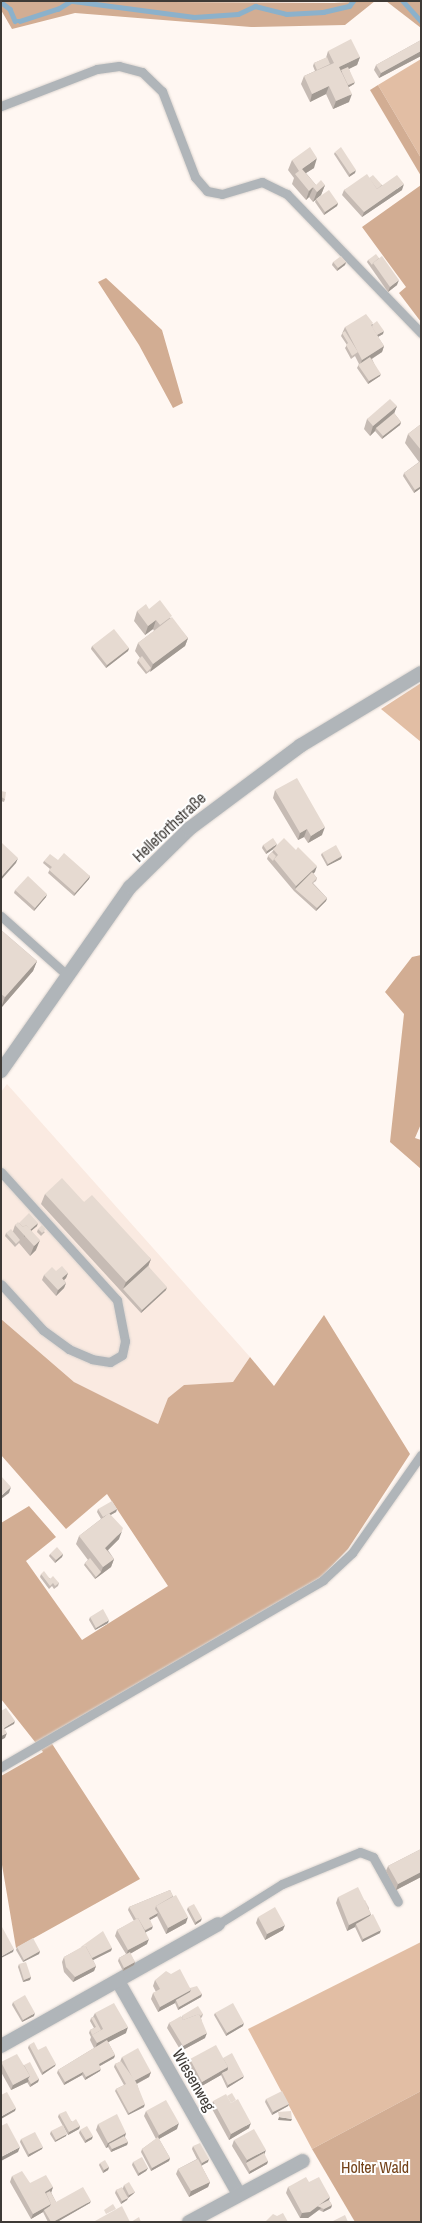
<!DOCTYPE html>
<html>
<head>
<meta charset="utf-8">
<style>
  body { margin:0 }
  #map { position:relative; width:422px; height:2223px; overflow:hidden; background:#fff7f2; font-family:"Archivo Narrow",sans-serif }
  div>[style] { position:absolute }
  .built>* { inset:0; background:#faeae1 }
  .green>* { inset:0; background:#e2bea4 }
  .forest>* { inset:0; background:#d2ad93 }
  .stream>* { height:4.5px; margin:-2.25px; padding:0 2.25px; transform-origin:2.25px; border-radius:2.25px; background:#8bb1cb }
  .roads { filter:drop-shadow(0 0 1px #dcd5d0) drop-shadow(0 0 1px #dcd5d0) }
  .service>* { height:9px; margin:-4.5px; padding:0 4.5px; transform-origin:4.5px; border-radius:4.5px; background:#b0b5b9 }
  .minor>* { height:14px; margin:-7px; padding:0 7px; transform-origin:7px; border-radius:7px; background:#b0b5b9 }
  .wall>* { inset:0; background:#c6bbb4 }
  .shaded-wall>* { inset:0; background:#a19992 }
  .building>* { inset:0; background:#e6dad1 }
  span { translate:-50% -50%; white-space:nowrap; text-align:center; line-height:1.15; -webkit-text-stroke:4px #fff; paint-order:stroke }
  .street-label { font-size:16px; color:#3e3a36 }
  .park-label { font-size:16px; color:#74431a }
  .frame { position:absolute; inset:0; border:2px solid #3e3a36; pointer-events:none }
</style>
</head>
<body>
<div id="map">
  <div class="built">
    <i style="clip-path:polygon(7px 1084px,250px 1357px,233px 1382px,184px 1385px,168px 1399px,158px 1424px,74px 1382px,1px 1319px,1px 1092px)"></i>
  </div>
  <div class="green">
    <i style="clip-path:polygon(421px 59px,421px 158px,378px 85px)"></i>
    <i style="clip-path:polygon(421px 683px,421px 742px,381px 709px)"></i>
    <i style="clip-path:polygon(421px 1942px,421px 2091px,312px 2149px,248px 2029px)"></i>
  </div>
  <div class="forest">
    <i style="clip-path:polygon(1px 1px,334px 3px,375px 1px,345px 25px,251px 27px,75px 13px,12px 29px,1px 10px)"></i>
    <i style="clip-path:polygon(386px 1px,421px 1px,421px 28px)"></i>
    <i style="clip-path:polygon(378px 85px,421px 158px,421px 176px,370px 90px)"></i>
    <i style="clip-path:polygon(421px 185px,421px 322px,399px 293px,406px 287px,362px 227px)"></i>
    <i style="clip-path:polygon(106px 278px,162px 330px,183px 403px,173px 408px,139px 345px,98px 282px)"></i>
    <i style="clip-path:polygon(421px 955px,421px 1124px,415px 1138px,421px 1140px,421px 1169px,390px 1142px,404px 1014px,385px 992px,412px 957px)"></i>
    <i style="clip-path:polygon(324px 1315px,410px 1454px,348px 1549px,321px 1577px,47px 1736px,140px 1879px,16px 1948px,1px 1859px,1px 1776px,43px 1752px,1px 1699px,1px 1523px,29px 1506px,56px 1537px,26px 1561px,82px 1640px,168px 1586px,107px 1494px,66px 1529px,1px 1455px,1px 1319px,74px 1382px,158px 1424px,168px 1398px,184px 1385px,233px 1382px,250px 1357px,274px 1386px)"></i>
    <i style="clip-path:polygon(421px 2091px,421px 2222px,355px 2222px,312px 2149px)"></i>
  </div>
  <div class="stream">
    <i style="left:73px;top:1px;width:122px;rotate:7.5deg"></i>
    <i style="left:194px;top:17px;width:44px;rotate:-3.9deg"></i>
    <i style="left:238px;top:14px;width:19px;rotate:-25deg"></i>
    <i style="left:255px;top:6px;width:32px;rotate:14deg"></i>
    <i style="left:286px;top:14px;width:37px;rotate:-3deg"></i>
    <i style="left:323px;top:12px;width:27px;rotate:-13deg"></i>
    <i style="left:349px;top:6px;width:6px;rotate:-51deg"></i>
    <i style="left:403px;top:1px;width:27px;rotate:48deg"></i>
    <i style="left:1px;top:2px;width:11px;rotate:38deg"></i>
    <i style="left:10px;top:9px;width:13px;rotate:67deg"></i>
    <i style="left:15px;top:21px;width:5px"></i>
    <i style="left:20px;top:21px;width:40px;rotate:-18deg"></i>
    <i style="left:58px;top:9px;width:15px;rotate:-32deg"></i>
  </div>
  <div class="roads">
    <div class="service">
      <i style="left:1px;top:106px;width:103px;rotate:-21.1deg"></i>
      <i style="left:97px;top:69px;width:22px;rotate:-8deg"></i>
      <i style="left:119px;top:66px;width:24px;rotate:15deg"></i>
      <i style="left:142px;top:72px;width:28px;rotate:44deg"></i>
      <i style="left:162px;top:91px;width:92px;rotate:69deg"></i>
      <i style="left:195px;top:177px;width:18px;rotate:49deg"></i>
      <i style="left:207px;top:191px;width:15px;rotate:11deg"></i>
      <i style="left:222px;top:194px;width:42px;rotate:-16.7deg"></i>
      <i style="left:262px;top:182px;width:28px;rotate:26deg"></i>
      <i style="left:287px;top:194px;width:193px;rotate:46deg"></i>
      <i style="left:1px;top:916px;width:90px;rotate:41.8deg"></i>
      <i style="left:1px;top:1172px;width:173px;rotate:47.8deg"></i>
      <i style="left:117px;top:1300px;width:42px;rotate:79deg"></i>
      <i style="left:125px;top:1341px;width:14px;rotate:102deg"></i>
      <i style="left:122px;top:1355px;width:14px;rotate:150deg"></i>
      <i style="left:110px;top:1362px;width:18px;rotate:-171deg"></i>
      <i style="left:92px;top:1359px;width:25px;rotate:-157deg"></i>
      <i style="left:69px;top:1349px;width:32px;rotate:-144deg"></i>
      <i style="left:43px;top:1330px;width:62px;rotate:-132.4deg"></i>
      <i style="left:1px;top:1767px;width:372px;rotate:-30.1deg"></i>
      <i style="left:323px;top:1580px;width:40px;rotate:-43deg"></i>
      <i style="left:352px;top:1553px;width:120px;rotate:-54.9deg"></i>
      <i style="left:218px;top:1924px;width:75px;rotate:-32deg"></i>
      <i style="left:282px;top:1884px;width:84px;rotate:-22.3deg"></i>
      <i style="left:360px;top:1852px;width:14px;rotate:21deg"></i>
      <i style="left:373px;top:1857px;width:51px;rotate:60.9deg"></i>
    </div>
    <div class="minor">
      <i style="left:1px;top:1071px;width:225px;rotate:-55deg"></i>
      <i style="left:130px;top:887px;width:83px;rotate:-44.5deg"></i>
      <i style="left:189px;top:829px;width:139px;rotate:-36.8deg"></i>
      <i style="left:300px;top:746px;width:141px;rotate:-31.1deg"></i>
      <i style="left:119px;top:1983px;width:243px;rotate:60.4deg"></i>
      <i style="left:1px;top:2046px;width:249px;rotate:-29.3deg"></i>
      <i style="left:189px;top:2222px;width:129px;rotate:-28.2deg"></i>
    </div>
  </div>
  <div class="wall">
    <i style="clip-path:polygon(421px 40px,421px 56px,379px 78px,374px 70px,376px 65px)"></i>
    <i style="clip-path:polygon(328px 51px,360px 57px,357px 65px,349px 69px,354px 84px,349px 87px,349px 102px,333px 109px,326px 94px,310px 102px,301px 84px,304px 76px,315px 71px,313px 66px,314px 63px,326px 58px)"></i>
    <i style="clip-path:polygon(335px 152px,355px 173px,349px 177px,334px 154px)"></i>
    <i style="clip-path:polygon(292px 160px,314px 168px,306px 173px,316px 185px,325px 185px,321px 195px,313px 202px,309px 197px,306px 200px,292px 184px,294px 178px,288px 170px)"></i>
    <i style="clip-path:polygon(369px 178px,382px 185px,402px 190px,362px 217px,342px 195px,344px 190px)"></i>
    <i style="clip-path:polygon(316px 199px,338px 203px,337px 206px,324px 215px,315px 202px)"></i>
    <i style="clip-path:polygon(379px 258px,397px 285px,388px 292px,367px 262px,368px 260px)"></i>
    <i style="clip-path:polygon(333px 262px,346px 262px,345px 265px,337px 271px,332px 265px)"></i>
    <i style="clip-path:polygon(373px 324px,383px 334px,378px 337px,384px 346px,382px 352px,372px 359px,380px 376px,368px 384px,357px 368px,359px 364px,355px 356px,351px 359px,345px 348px,347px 345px,341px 336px,345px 327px)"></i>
    <i style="clip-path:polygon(397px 406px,394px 413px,401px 422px,400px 425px,382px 439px,375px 431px,370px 436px,364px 429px,367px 419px)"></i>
    <i style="clip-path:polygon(421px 424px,421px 488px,414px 493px,403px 476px,404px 473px,419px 462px,405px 443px,408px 434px)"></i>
    <i style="clip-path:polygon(149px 609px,171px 618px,188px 638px,185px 646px,146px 674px,137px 663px,138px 660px,140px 658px,135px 651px,138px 643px,154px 631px,153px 629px,145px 635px,134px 621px,137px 611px)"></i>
    <i style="clip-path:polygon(92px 646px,129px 648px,128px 651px,106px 668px,91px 649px)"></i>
    <i style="clip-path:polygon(275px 790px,322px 835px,308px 843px,304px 837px,298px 840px,273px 798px)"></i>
    <i style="clip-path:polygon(1px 791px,5px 799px,4px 802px,1px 801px)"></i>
    <i style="clip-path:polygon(263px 845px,276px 846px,315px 872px,313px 873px,317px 878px,316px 881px,313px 883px,327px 898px,326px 901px,316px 911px,294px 891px,267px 859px,268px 856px,272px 852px,275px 848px,266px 854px,262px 848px)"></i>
    <i style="clip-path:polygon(322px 853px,342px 856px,341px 859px,327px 866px,321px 855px)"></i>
    <i style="clip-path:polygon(58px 860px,90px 876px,89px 879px,74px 896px,48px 873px,50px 869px,43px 863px,44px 861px)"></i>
    <i style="clip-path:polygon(15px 890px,46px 897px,34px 911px,14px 893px)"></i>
    <i style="clip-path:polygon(1px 930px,37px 961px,33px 971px,1px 1008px)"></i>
    <i style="clip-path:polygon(45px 1194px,84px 1202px,151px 1259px,148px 1266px,166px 1290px,141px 1313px,41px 1204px)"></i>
    <i style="clip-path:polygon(19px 1223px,37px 1226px,31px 1231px,36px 1250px,30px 1256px,19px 1243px,15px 1247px,5px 1236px,6px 1233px,13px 1231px,15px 1225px)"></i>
    <i style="clip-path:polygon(38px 1229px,45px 1232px,41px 1236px,37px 1232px)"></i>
    <i style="clip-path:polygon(56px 1271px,68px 1273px,66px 1278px,64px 1280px,66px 1283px,64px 1288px,56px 1296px,42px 1280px,44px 1275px)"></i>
    <i style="clip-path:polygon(98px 1509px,117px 1509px,116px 1512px,110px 1515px,119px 1539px,108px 1550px,114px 1559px,111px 1567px,95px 1579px,84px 1565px,85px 1563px,88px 1560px,76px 1544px,79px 1536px,101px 1519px,97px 1512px)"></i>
    <i style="clip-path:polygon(50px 1554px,63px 1554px,62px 1557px,55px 1563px,49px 1556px)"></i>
    <i style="clip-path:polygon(41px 1574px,59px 1583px,58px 1586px,54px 1589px,52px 1586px,49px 1589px,40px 1577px)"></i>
    <i style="clip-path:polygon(90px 1617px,108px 1623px,95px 1630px,89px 1620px)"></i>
    <i style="clip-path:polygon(421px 1849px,421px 1877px,396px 1890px,386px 1871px,388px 1866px)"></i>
    <i style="clip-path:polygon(170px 1890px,186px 1923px,166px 1934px,157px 1916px,150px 1920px,152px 1929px,146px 1932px,147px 1944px,130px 1954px,135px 1962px,134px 1965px,123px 1971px,118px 1961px,119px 1958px,126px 1954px,115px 1936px,117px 1930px,134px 1921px,128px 1910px,129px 1907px)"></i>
    <i style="clip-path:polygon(338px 1897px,364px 1900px,369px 1908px,369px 1910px,371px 1914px,370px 1916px,380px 1933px,362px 1942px,355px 1927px,347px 1931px,336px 1903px)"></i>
    <i style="clip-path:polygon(188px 1907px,201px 1921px,195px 1925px,187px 1910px)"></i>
    <i style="clip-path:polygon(258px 1917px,283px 1930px,265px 1940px,256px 1923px)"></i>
    <i style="clip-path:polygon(82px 1946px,112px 1948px,111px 1951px,93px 1960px,96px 1966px,94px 1971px,73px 1982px,64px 1972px,62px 1962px,64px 1957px,81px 1948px)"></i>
    <i style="clip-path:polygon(17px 1947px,40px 1951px,39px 1954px,23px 1962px,16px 1950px)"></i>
    <i style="clip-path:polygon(19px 1964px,31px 1977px,30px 1980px,23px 1982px,18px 1967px)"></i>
    <i style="clip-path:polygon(155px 1980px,190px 1988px,202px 1994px,201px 1997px,178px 2010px,175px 2003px,158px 2012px,151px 1999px,153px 1993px,156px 1992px,153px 1986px)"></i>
    <i style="clip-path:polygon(13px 2002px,34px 2016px,22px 2022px,12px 2005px)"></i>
    <i style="clip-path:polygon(95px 2013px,126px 2033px,108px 2042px,115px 2055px,114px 2058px,100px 2066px,100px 2071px,85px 2080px,82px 2075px,64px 2085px,57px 2073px,58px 2070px,94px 2048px,90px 2040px,91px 2037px,89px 2033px,90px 2030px,94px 2028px,90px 2021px,91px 2018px,93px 2017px)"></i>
    <i style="clip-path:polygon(215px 2013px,243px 2026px,226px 2036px,214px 2015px)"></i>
    <i style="clip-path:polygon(203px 2014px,202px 2017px,201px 2018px,205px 2038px,181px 2051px,167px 2028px,169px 2023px,182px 2017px,183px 2015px)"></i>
    <i style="clip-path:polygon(29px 2045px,38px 2050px,55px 2066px,42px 2075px,28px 2048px)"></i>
    <i style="clip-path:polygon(122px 2057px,151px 2072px,149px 2077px,137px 2084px,144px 2107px,128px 2115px,115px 2091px,116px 2089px,124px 2085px,114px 2067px,115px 2064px,120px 2062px)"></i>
    <i style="clip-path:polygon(223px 2058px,243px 2078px,227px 2088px,221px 2075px,200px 2087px,188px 2065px,190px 2059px)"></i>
    <i style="clip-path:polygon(1px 2062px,24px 2065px,39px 2079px,38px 2082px,30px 2087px,27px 2082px,11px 2090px,1px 2072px)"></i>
    <i style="clip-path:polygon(266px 2099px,289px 2104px,288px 2106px,272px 2115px,265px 2102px)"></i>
    <i style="clip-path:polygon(213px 2101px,249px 2128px,229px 2140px,211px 2107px)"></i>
    <i style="clip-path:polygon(146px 2111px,177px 2129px,159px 2139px,170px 2158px,169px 2161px,151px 2171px,141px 2152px,142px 2149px,156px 2139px,144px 2116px)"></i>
    <i style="clip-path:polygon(59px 2114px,80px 2126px,79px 2129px,68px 2135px,58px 2117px)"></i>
    <i style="clip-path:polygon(98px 2124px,126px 2133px,125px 2137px,128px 2142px,127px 2145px,111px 2152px,108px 2147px,106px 2148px,96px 2130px)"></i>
    <i style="clip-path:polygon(80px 2130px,92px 2139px,85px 2143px,79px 2133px)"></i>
    <i style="clip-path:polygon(51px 2131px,66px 2136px,55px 2142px,50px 2134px)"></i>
    <i style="clip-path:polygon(21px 2139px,42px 2149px,28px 2157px,20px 2142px)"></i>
    <i style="clip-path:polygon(234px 2140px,268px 2161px,267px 2164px,249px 2174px,232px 2146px)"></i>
    <i style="clip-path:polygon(193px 2146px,208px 2162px,201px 2165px,210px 2182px,208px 2187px,189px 2197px,176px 2174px,178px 2169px,197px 2159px,192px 2149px)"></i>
    <i style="clip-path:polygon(133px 2162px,148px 2168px,146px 2171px,138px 2176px,132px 2165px)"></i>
    <i style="clip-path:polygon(100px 2163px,109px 2167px,108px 2170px,103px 2173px,99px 2165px)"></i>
    <i style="clip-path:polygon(12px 2176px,30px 2183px,53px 2187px,51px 2192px,56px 2202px,90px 2203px,57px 2222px,48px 2222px,43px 2212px,31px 2219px,10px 2182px)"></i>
    <i style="clip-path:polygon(309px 2182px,329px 2200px,332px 2205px,331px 2208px,323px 2212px,319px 2210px,308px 2218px,300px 2218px,286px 2193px,288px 2187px)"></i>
    <i style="clip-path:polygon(124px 2185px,135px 2192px,133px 2194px,128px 2198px,127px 2200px,121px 2204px,115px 2193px,116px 2190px,123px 2188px)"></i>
  </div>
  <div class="shaded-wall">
    <i style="clip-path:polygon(421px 51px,421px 56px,379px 78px,381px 73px)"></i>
    <i style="clip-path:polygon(360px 57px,357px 65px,338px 74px,339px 67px)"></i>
    <i style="clip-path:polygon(355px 82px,354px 84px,344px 90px,345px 87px)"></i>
    <i style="clip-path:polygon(329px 86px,326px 94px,310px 102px,312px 94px)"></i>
    <i style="clip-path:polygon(352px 94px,349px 102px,333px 109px,336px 101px)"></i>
    <i style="clip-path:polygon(317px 158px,314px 168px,298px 178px,302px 169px)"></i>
    <i style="clip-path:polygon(356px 170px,355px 173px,349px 177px,350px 174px)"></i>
    <i style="clip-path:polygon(404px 184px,402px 190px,362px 217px,364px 212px)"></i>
    <i style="clip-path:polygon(325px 185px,321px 195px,313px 202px,317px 192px)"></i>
    <i style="clip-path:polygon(310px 188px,313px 188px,309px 197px,306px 200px)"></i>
    <i style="clip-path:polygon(338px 203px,337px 206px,324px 215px,325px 212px)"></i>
    <i style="clip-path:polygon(346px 262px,345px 265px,337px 271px,338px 268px)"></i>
    <i style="clip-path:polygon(399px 280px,397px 285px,388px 292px,390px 287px)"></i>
    <i style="clip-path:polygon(384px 331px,383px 334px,374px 339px,375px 336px)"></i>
    <i style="clip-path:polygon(384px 346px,382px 352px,360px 366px,362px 360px)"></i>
    <i style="clip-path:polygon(381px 374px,380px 376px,368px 384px,369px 381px)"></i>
    <i style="clip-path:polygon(397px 406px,393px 416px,376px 428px,375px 431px,370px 436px,373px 426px)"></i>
    <i style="clip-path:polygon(401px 422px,400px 425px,382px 439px,383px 436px)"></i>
    <i style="clip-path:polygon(421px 486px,421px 488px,414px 493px,415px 490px)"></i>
    <i style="clip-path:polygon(156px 620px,153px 629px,145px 635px,148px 626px)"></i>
    <i style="clip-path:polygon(188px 638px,185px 646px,150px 672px,153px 664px)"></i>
    <i style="clip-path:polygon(129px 648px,128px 651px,106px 668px,107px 665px)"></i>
    <i style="clip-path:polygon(325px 827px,322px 835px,308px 843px,311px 836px)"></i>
    <i style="clip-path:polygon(307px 829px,304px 837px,298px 840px,300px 833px)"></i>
    <i style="clip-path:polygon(277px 844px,276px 847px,266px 854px,267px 851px)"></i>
    <i style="clip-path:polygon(342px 856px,341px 859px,327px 866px,328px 864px)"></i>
    <i style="clip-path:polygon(18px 858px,16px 863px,1px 880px,1px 877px)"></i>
    <i style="clip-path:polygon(317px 866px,315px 872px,296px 889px,295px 889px,296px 886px)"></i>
    <i style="clip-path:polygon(90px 876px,89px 879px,74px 896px,75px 893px)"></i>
    <i style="clip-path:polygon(47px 894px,46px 897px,34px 911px,35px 908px)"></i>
    <i style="clip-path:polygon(327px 898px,326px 901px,316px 911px,317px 908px)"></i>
    <i style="clip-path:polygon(37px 961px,33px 971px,1px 1008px,5px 997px)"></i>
    <i style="clip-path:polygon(38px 1223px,37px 1226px,24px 1237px,25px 1234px)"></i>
    <i style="clip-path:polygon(40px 1240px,36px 1250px,30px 1256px,34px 1246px)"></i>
    <i style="clip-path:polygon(151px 1259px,147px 1269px,123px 1289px,126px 1282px)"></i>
    <i style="clip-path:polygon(68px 1273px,66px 1278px,60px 1284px,62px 1278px)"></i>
    <i style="clip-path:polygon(66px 1283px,64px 1288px,56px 1296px,58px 1290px)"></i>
    <i style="clip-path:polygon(167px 1287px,166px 1290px,141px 1313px,142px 1310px)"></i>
    <i style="clip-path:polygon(11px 1487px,9px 1493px,1px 1499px,1px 1496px)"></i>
    <i style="clip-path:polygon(117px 1509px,116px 1512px,102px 1520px,103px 1517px)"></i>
    <i style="clip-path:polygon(122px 1531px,119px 1539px,103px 1555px,105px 1548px)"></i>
    <i style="clip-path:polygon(63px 1554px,62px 1557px,55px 1563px,56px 1560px)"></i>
    <i style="clip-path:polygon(114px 1559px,111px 1567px,95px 1579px,96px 1577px,101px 1572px,103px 1567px)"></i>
    <i style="clip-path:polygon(109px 1620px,108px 1623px,95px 1630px,96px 1628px)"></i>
    <i style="clip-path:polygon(15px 1721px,14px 1724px,1px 1731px,2px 1729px)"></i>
    <i style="clip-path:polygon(7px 1733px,5px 1738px,1px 1740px,1px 1736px)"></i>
    <i style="clip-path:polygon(421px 1872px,421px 1877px,396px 1890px,398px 1884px)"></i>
    <i style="clip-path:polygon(158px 1913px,157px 1916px,148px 1921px,149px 1918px)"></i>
    <i style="clip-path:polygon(371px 1914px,369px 1919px,356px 1924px,355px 1927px,347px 1931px,349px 1925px)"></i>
    <i style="clip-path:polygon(188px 1917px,186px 1923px,166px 1934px,168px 1928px)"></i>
    <i style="clip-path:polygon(202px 1918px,201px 1921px,195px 1925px,196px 1922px)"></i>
    <i style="clip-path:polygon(285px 1925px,283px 1930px,265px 1940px,267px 1934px)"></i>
    <i style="clip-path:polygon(153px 1926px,152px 1929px,142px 1934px,143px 1932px)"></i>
    <i style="clip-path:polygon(381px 1930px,380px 1933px,362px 1942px,363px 1939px)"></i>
    <i style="clip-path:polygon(149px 1939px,147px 1944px,126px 1956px,128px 1950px)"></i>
    <i style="clip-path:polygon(112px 1948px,111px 1951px,89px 1962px,90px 1959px)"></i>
    <i style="clip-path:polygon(14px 1949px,13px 1952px,1px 1958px,2px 1956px)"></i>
    <i style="clip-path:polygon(40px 1951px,39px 1954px,23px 1962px,24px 1960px)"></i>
    <i style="clip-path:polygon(135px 1962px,134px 1965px,123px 1971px,124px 1968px)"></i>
    <i style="clip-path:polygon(96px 1966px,94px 1971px,73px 1982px,75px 1977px)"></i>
    <i style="clip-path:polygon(31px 1977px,30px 1980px,23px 1982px,24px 1980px)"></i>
    <i style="clip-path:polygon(191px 1990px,189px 1995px,176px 2000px,175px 2003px,158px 2012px,160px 2007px)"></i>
    <i style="clip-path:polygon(202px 1994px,201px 1997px,178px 2010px,179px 2007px)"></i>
    <i style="clip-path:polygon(35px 2013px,34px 2016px,22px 2022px,23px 2020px)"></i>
    <i style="clip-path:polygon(244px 2023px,243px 2026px,226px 2036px,227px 2033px)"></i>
    <i style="clip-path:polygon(128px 2027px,126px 2033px,95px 2049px,97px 2043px)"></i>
    <i style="clip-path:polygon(207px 2033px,205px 2038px,181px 2051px,183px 2046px)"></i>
    <i style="clip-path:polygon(115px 2055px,114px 2058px,98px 2067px,99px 2064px)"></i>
    <i style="clip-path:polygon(56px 2064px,55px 2066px,42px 2075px,43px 2072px)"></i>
    <i style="clip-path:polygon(228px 2067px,227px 2072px,222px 2073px,221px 2075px,200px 2087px,202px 2082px)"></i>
    <i style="clip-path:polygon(101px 2069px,100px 2071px,85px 2080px,86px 2077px)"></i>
    <i style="clip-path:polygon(83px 2072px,82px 2075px,64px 2085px,65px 2082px)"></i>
    <i style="clip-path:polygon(151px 2072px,149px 2077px,132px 2086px,134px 2081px)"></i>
    <i style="clip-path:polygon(30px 2076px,28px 2082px,11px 2090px,13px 2085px)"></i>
    <i style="clip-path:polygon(244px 2076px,243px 2078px,227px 2088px,228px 2085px)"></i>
    <i style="clip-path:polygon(39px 2079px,38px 2082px,30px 2087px,31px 2084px)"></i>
    <i style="clip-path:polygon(145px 2104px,144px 2107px,128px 2115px,129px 2113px)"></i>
    <i style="clip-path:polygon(289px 2104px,288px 2106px,272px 2115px,273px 2112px)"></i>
    <i style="clip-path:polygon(16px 2108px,15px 2111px,1px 2119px,2px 2116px)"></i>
    <i style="clip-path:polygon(279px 2117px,292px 2119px,291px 2121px,278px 2120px)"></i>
    <i style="clip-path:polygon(179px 2123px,177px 2129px,157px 2140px,159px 2135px)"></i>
    <i style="clip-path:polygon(251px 2123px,249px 2128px,229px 2140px,231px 2134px)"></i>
    <i style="clip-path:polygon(80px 2126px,79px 2129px,68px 2135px,69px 2132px)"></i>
    <i style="clip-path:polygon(126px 2133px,124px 2138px,109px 2144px,108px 2147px,106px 2148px,108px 2143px)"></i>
    <i style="clip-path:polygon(67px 2134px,66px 2136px,55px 2142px,56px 2140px)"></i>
    <i style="clip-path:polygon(93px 2136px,92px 2139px,85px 2143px,86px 2140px)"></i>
    <i style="clip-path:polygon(128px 2142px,127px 2145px,111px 2152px,112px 2149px)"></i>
    <i style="clip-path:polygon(20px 2147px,18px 2152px,1px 2161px,1px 2157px)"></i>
    <i style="clip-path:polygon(43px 2147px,42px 2149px,28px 2157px,29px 2154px)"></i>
    <i style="clip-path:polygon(266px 2150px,264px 2155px,246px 2163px,245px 2166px,247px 2160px)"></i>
    <i style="clip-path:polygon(170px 2158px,169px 2161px,151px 2171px,152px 2168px)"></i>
    <i style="clip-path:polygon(209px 2159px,208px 2162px,201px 2166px,202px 2163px)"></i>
    <i style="clip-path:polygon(268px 2161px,267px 2164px,249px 2174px,250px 2171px)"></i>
    <i style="clip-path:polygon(109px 2167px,108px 2170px,103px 2173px,104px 2170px)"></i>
    <i style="clip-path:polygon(148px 2168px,146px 2171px,138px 2176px,139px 2173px)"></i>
    <i style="clip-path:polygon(210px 2182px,208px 2187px,189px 2197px,191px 2191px)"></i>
    <i style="clip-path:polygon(53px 2187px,51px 2193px,44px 2194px,45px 2192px)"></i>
    <i style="clip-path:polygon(135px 2192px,133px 2194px,128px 2198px,127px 2200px,121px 2204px,122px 2201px,128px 2198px,129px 2195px)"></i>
    <i style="clip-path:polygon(330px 2197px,328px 2203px,308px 2218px,300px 2218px,302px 2213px)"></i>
    <i style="clip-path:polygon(91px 2201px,90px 2203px,57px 2222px,53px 2222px)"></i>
    <i style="clip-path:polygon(51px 2204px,49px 2209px,44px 2210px,43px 2212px,31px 2219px,33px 2214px)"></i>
    <i style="clip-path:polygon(332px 2205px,331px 2208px,323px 2212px,324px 2209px)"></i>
  </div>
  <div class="building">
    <i style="clip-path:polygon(351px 39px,360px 57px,339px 67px,352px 94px,336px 101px,329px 86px,312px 94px,304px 76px,334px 63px,328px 51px)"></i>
    <i style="clip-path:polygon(421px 40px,421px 51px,381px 73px,376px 65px)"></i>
    <i style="clip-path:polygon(327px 57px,330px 64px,317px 70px,314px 63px)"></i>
    <i style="clip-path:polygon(348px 67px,355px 82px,348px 85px,341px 70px)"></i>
    <i style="clip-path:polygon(310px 147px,317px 158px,302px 169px,316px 185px,321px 180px,325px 185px,317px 192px,313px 187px,309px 191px,295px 174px,299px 171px,292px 160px)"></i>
    <i style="clip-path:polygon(341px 147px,356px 170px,350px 174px,335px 152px)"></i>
    <i style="clip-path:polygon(367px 174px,377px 189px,397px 175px,404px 184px,364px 212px,344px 190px)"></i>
    <i style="clip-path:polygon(373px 175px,382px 185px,377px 189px,369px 178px)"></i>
    <i style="clip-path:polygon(329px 190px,338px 203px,325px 212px,316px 199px)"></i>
    <i style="clip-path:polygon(376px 254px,379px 258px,373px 263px,372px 265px,368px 260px)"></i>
    <i style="clip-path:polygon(341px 256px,346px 262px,338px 268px,333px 262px)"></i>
    <i style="clip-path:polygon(382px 256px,399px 280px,390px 287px,373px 263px)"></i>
    <i style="clip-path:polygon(366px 314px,373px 323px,371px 325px,384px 346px,362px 360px,345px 327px)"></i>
    <i style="clip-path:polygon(377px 321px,384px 331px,377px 335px,372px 327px,373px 324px)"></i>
    <i style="clip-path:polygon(345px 331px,358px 352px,352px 356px,346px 345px,348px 343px,342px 333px)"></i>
    <i style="clip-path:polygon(370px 357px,381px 374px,369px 381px,358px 365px)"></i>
    <i style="clip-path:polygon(390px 399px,397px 406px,373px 426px,367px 419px)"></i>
    <i style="clip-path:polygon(394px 413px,401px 422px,383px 436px,376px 428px)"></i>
    <i style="clip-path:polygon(421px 424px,421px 450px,408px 434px)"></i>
    <i style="clip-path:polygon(421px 461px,421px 486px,415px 490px,404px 473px)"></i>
    <i style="clip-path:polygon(160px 600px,172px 616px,160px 625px,156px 620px,148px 626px,137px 611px,146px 604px,149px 609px)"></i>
    <i style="clip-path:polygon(172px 617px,188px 638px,153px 664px,138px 643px)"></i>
    <i style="clip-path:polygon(114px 629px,129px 648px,107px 665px,92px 646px)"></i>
    <i style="clip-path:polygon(142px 656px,151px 668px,147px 672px,138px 660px)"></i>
    <i style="clip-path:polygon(297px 778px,325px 827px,311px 836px,307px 829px,300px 833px,275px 790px)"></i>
    <i style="clip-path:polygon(1px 791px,6px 792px,5px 799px,1px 797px)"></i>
    <i style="clip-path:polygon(273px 838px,277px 844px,267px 851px,263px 845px)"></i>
    <i style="clip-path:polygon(284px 838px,296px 850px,298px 847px,317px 866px,296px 886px,274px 859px,278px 855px,273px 849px)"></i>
    <i style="clip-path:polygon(1px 843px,2px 843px,18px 858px,1px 877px)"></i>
    <i style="clip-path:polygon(336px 845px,342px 856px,328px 864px,322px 853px)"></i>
    <i style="clip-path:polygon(272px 852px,276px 856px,274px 859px,273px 861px,268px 856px)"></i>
    <i style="clip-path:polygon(64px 853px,90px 876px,75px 893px,49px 870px,52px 867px,44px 861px,50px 854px,58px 860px)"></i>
    <i style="clip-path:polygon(312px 872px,317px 878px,312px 883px,327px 898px,317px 908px,295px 889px)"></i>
    <i style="clip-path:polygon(28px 876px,47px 894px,35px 908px,15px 890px)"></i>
    <i style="clip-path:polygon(1px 930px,37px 961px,5px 997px,1px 994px)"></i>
    <i style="clip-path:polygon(62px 1178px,84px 1202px,92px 1195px,151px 1259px,126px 1282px,45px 1194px)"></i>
    <i style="clip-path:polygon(29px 1213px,38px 1223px,30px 1230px,26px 1225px,23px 1227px,19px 1223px)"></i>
    <i style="clip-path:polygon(18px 1222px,23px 1227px,26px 1225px,40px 1240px,34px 1246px,15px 1225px)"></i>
    <i style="clip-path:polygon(42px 1225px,46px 1229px,42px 1233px,38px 1229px)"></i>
    <i style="clip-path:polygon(11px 1229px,20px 1240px,16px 1244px,6px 1233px)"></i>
    <i style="clip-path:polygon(62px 1266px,68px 1273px,62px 1278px,66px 1283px,58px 1290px,44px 1275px,52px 1267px,56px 1271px)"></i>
    <i style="clip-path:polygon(148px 1266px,167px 1287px,142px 1310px,123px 1289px)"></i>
    <i style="clip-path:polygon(1px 1476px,11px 1487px,1px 1496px)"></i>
    <i style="clip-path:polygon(112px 1501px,117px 1509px,103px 1517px,98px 1509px)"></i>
    <i style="clip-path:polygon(109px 1513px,123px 1528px,122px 1531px,105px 1548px,114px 1559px,103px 1567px,79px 1536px)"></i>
    <i style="clip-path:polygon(57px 1547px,63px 1554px,56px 1560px,50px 1554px)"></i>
    <i style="clip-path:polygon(90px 1558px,101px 1572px,96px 1577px,85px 1563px)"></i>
    <i style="clip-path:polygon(44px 1571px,50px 1579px,53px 1576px,59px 1583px,55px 1586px,53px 1583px,50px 1586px,41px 1574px)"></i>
    <i style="clip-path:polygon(103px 1609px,109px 1620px,96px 1628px,90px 1617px)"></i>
    <i style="clip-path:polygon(6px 1708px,15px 1721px,4px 1728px,1px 1723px,1px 1711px)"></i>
    <i style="clip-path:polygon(1px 1723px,7px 1733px,1px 1736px)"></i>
    <i style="clip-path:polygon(421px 1849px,421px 1872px,398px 1884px,388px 1866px)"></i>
    <i style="clip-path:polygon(358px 1887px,371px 1914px,349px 1925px,338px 1897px)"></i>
    <i style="clip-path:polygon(170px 1890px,173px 1896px,156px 1906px,155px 1909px,158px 1913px,149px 1918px,153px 1926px,145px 1930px,138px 1918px,136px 1919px,129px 1907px)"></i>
    <i style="clip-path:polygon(176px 1895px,188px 1917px,168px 1928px,156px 1906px)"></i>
    <i style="clip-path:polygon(364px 1900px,365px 1900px,369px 1908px,369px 1909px)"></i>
    <i style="clip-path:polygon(194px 1904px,202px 1918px,196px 1922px,188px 1907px)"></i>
    <i style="clip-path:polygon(275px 1907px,285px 1925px,267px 1934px,258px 1917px)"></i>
    <i style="clip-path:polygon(373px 1914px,381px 1930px,363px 1939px,356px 1924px)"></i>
    <i style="clip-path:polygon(138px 1918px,149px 1939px,128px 1950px,117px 1930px)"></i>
    <i style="clip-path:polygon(1px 1927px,2px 1927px,14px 1949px,2px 1956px,1px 1954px)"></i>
    <i style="clip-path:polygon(103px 1931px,112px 1948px,92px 1958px,85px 1945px,82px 1947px,82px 1946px)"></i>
    <i style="clip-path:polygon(33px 1938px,40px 1951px,24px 1960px,17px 1947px)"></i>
    <i style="clip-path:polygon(85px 1945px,96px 1966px,75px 1977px,66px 1967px,64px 1957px)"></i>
    <i style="clip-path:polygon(130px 1952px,135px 1962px,124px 1968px,119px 1958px)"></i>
    <i style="clip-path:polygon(26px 1962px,31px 1977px,24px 1980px,19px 1964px)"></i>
    <i style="clip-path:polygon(180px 1969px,191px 1990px,160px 2007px,153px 1993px,160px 1989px,155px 1980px,166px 1971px,171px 1974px)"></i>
    <i style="clip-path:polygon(197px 1986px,202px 1994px,179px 2007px,176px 2000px,190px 1992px,191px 1990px,190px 1988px)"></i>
    <i style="clip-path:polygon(25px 1995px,35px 2013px,23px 2020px,13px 2002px)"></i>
    <i style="clip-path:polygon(114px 2003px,128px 2027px,97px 2043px,92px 2035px,103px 2029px,95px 2013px)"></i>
    <i style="clip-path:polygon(233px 2003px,244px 2023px,227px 2033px,215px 2013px)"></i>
    <i style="clip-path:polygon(198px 2006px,203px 2014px,200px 2016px,199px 2014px,183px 2020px,182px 2018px,183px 2015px)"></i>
    <i style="clip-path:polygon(199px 2014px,207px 2033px,183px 2046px,169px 2023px,181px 2016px,183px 2020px)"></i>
    <i style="clip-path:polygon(94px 2017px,101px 2030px,92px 2035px,90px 2030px,96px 2027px,91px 2018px)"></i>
    <i style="clip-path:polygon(107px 2040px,115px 2055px,99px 2064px,101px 2069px,86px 2077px,83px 2072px,65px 2082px,58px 2070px)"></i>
    <i style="clip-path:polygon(34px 2042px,38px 2050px,46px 2046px,56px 2064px,43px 2072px,29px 2045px)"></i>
    <i style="clip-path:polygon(216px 2045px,228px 2067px,202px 2082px,190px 2059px)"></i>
    <i style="clip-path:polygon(138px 2048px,151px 2072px,134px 2081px,122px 2057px)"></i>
    <i style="clip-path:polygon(232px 2053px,244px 2076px,228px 2085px,222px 2073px,228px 2070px,228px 2067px,223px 2058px)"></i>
    <i style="clip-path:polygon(17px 2054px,30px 2076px,13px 2085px,1px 2062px)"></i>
    <i style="clip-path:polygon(121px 2061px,136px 2082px,145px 2104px,129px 2113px,116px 2089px,126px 2084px,115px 2064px)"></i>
    <i style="clip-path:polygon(30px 2062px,39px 2079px,31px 2084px,28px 2079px,30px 2076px,24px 2065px)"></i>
    <i style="clip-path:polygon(282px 2091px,289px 2104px,273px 2112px,266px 2099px)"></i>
    <i style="clip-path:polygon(7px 2092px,16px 2108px,2px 2116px,1px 2114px,1px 2095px)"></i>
    <i style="clip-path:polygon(232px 2093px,236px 2100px,231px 2103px,227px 2096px)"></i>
    <i style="clip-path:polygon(226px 2094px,231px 2103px,238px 2099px,251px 2123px,231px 2134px,213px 2101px)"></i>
    <i style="clip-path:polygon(166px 2100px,179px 2123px,159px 2135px,146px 2111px)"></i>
    <i style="clip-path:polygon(66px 2111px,72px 2122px,76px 2119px,80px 2126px,69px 2132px,59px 2114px)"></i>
    <i style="clip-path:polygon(291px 2111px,292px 2119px,279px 2117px,278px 2112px)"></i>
    <i style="clip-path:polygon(117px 2114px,126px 2133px,108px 2143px,98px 2124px)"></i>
    <i style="clip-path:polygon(7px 2123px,20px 2147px,1px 2157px,1px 2126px)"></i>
    <i style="clip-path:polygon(63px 2125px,67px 2134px,56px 2140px,51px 2131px)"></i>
    <i style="clip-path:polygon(87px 2126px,93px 2136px,86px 2140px,80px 2130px)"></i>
    <i style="clip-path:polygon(254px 2129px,266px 2150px,247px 2160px,234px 2140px)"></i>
    <i style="clip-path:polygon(35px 2132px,43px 2147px,29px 2154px,21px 2139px)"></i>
    <i style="clip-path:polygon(124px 2136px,128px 2142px,112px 2149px,109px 2144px)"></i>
    <i style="clip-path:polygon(158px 2137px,170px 2158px,152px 2168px,142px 2149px)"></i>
    <i style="clip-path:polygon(200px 2143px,209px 2159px,202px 2163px,193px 2146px)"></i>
    <i style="clip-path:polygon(264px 2153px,268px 2161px,250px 2171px,246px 2163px)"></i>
    <i style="clip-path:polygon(142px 2157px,148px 2168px,139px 2173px,133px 2162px)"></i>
    <i style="clip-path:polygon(198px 2159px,210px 2182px,191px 2191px,178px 2169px)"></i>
    <i style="clip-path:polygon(105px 2160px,109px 2167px,104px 2170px,100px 2163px)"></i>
    <i style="clip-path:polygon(22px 2171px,30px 2183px,46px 2175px,53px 2187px,45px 2192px,51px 2204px,33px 2214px,12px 2176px)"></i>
    <i style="clip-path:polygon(306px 2177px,309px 2182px,319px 2177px,330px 2197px,310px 2212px,302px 2213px,288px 2187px)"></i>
    <i style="clip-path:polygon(129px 2182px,135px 2192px,129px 2195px,124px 2185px)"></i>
    <i style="clip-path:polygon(83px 2187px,91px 2201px,53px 2222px,51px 2222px,44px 2210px,50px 2206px,51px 2204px,46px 2193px,50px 2191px,56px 2202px)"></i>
    <i style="clip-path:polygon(122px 2187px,128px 2198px,122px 2201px,116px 2190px)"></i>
    <i style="clip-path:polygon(329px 2200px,332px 2205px,324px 2209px,317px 2206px)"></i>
    <i style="clip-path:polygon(113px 2204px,116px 2209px,106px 2214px,104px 2210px)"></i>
    <i style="clip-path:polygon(122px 2206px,130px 2222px,95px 2222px,95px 2221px)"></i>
    <i style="clip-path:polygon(283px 2213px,288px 2222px,265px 2222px,273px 2214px,277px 2216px)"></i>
    <i style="clip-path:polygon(345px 2215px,348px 2222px,334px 2222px,333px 2221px)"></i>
    <i style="clip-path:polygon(139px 2217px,141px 2222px,131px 2222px)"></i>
  </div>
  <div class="street-label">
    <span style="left:169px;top:827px;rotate:-43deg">Helleforthstraße</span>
    <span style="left:194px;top:2080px;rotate:60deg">Wiesenweg</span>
  </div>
  <div class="park-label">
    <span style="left:375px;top:2167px">Holter Wald</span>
  </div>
  <div class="frame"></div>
</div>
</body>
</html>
